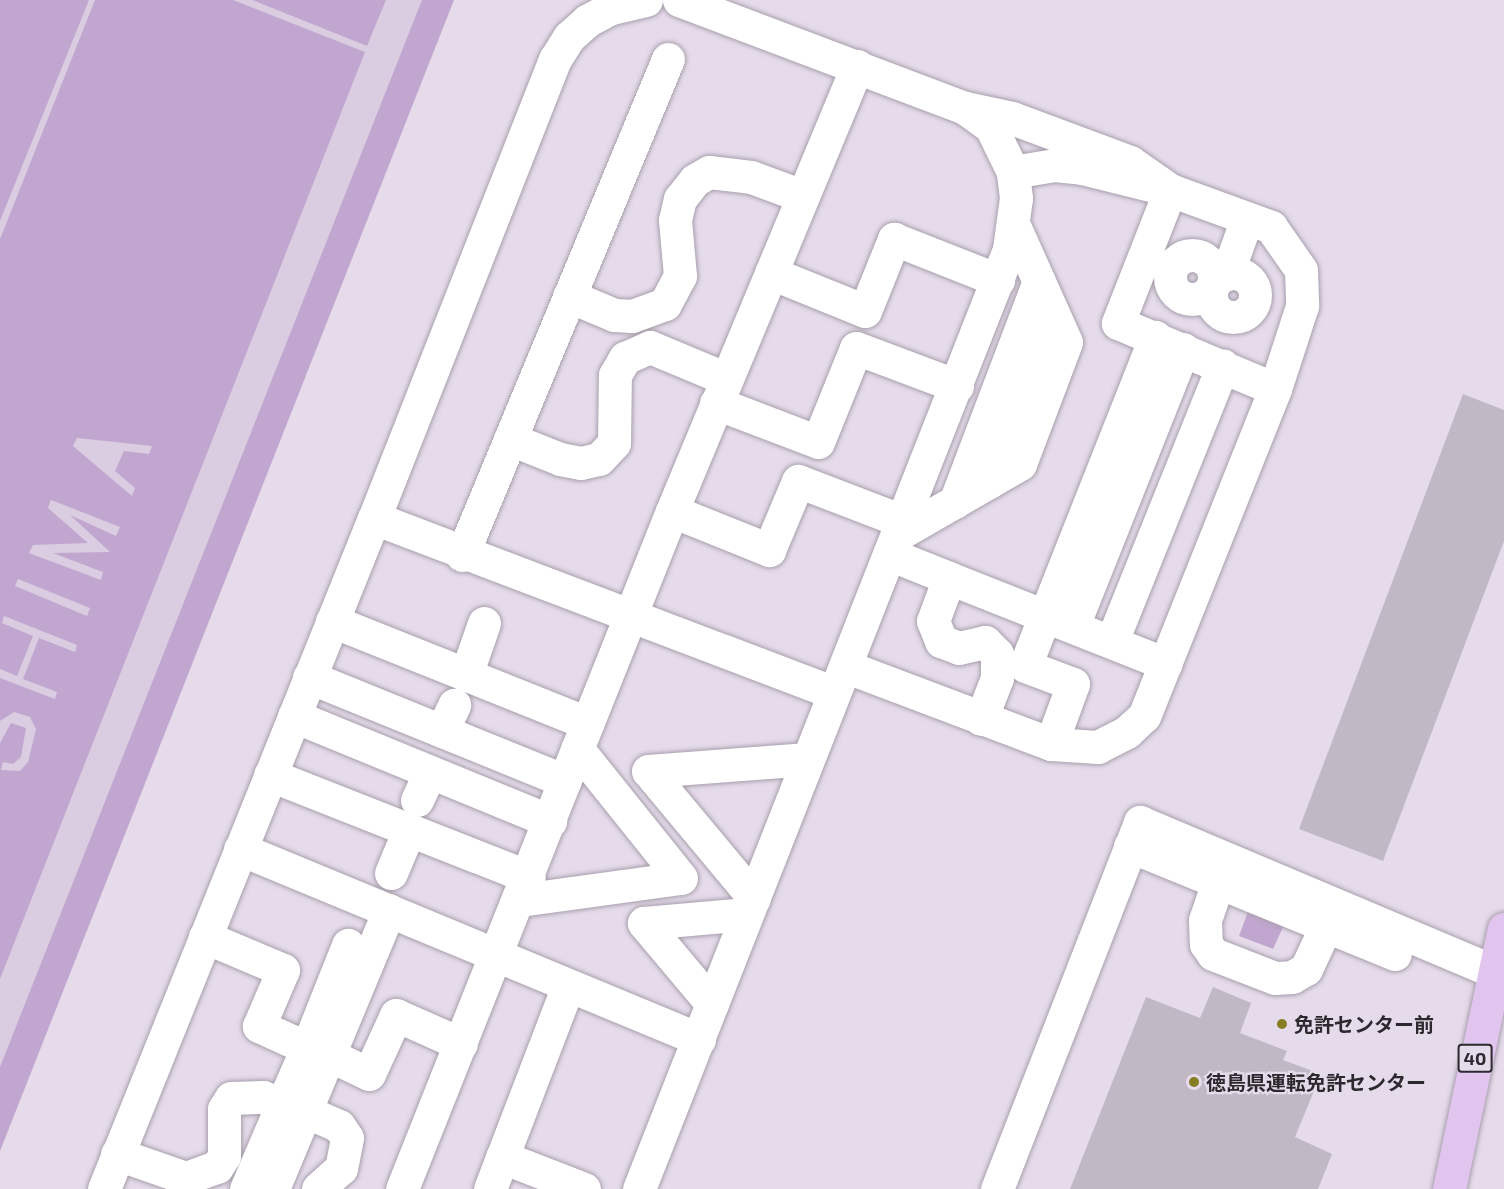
<!DOCTYPE html>
<html>
<head>
<meta charset="utf-8">
<style>
  body { margin:0 }
  #map { position:relative; width:1504px; height:1189px; overflow:hidden; background:#e5dbea; font-family:"Exo 2","Noto Sans JP",sans-serif }
  div>[style] { position:absolute }
  .built>* { inset:0; background:#dacde1 }
  .green>* { inset:0; background:#c1a7cf }
  .building>* { inset:0; background:#c1b8c6 }
  .roads { filter:drop-shadow(0 0 2px #a89fad) drop-shadow(0 0 2px #a89fad) }
  .minor>* { height:33px; margin:-16.5px; padding:0 16.5px; transform-origin:16.5px; border-radius:16.5px; background:#fff }
  .minor>.ring { margin:-16.5px; padding:0; box-sizing:content-box; background:none; border:33px solid #fff; border-radius:50% }
  .major>* { height:33px; margin:-16.5px; padding:0 16.5px; transform-origin:16.5px; border-radius:16.5px; background:#e1c5ef }
  .dots>* { width:16px; height:16px; translate:-50% -50%; box-sizing:border-box; border:3px solid #e5dbea; border-radius:50% }
  span { translate:-50% -50%; white-space:nowrap; text-align:center; line-height:1.15; -webkit-text-stroke:4.5px #e5dbea; paint-order:stroke }
  .shield-label span { padding:2px 4px; background:#e5dbea; border:2px solid; border-radius:4px; -webkit-text-stroke-width:0 }
  .shield-label { font-size:18px; color:#2c292e; font-weight:700 }
  .poi-label { font-size:20px; color:#2c292e; font-weight:700 }
  .left { translate:0 -50%; text-align:left }
</style>
</head>
<body>
<div id="map">
  <div class="built">
    <i style="clip-path:polygon(0 0,454px 0,0 1151px)"></i>
  </div>
  <div class="green">
    <i style="clip-path:polygon(0 0,89px 0,0 221px)"></i>
    <i style="clip-path:polygon(evenodd,95px 0,233px 0,365px 52px,0 979px,0 743px,11px 723px,26px 728px,21px 757px,13px 764px,3px 762px,1px 770px,20px 771px,28px 762px,36px 729px,30px 717px,14px 712px,0 721px,0 678px,55px 699px,57px 692px,23px 679px,39px 638px,75px 652px,77px 645px,4px 616px,2px 623px,33px 636px,17px 676px,0 669px,0 239px,95px 0,77px 438px,152px 446px,149px 454px,124px 451px,115px 471px,135px 488px,132px 496px,73px 446px,77px 438px,95px 0,51px 500px,120px 527px,116px 536px,70px 515px,110px 552px,53px 553px,103px 572px,101px 580px,29px 553px,33px 545px,88px 543px,48px 508px,51px 500px,95px 0,18px 579px,90px 608px,87px 616px,15px 586px,18px 579px)"></i>
    <i style="clip-path:polygon(252px 0,386px 0,367px 46px)"></i>
    <i style="clip-path:polygon(422px 0,454px 0,0 1151px,0 1067px)"></i>
    <i style="clip-path:polygon(1249px 909px,1284px 925px,1273px 949px,1239px 936px)"></i>
  </div>
  <div class="building">
    <i style="clip-path:polygon(1463px 394px,1504px 410px,1504px 541px,1383px 861px,1299px 829px)"></i>
    <i style="clip-path:polygon(1213px 987px,1251px 1003px,1240px 1033px,1287px 1051px,1283px 1060px,1321px 1074px,1295px 1137px,1332px 1154px,1318px 1189px,1070px 1189px,1146px 997px,1200px 1018px)"></i>
  </div>
  <div class="roads">
    <div class="minor">
      <i style="left:646px;top:0;width:36px;rotate:167deg"></i>
      <i style="left:611px;top:8px;width:27px;rotate:152deg"></i>
      <i style="left:587px;top:21px;width:24px;rotate:138deg"></i>
      <i style="left:569px;top:37px;width:26px;rotate:122deg"></i>
      <i style="left:555px;top:59px;width:493px;rotate:111.5deg"></i>
      <i style="left:374px;top:518px;width:492px;rotate:20.8deg"></i>
      <i style="left:679px;top:0;width:306px;rotate:20.7deg"></i>
      <i style="left:965px;top:108px;width:48px;rotate:12deg"></i>
      <i style="left:1012px;top:118px;width:126px;rotate:20.4deg"></i>
      <i style="left:1130px;top:162px;width:49px;rotate:35deg"></i>
      <i style="left:1170px;top:190px;width:108px;rotate:20.1deg"></i>
      <i style="left:1271px;top:227px;width:52px;rotate:55.1deg"></i>
      <i style="left:1301px;top:270px;width:36px;rotate:88deg"></i>
      <i style="left:1302px;top:306px;width:87px;rotate:108deg"></i>
      <i style="left:1275px;top:389px;width:352px;rotate:111.8deg"></i>
      <i style="left:1144px;top:716px;width:23px;rotate:137deg"></i>
      <i style="left:1127px;top:732px;width:33px;rotate:153deg"></i>
      <i style="left:1098px;top:747px;width:47px;rotate:-176.3deg"></i>
      <i style="left:1051px;top:744px;width:220px;rotate:-159.3deg"></i>
      <i style="left:1013px;top:172px;width:42px;rotate:-9.7deg"></i>
      <i style="left:1054px;top:165px;width:28px;rotate:6deg"></i>
      <i style="left:1082px;top:168px;width:91px;rotate:14deg"></i>
      <i style="left:1170px;top:190px;width:143px;rotate:111.4deg"></i>
      <i style="left:1118px;top:323px;width:170px;rotate:22.8deg"></i>
      <i class="ring" style="left:1170px;top:255px;width:11px;height:11px"></i>
      <i class="ring" style="left:1211px;top:273px;width:11px;height:11px"></i>
      <i style="left:771px;top:273px;width:101px;rotate:22deg"></i>
      <i style="left:865px;top:311px;width:78px;rotate:-68.1deg"></i>
      <i style="left:894px;top:239px;width:112px;rotate:21.5deg"></i>
      <i style="left:1227px;top:274px;width:59px;rotate:-70.3deg"></i>
      <i style="left:569px;top:296px;width:49px;rotate:22.9deg"></i>
      <i style="left:614px;top:315px;width:18px;rotate:3deg"></i>
      <i style="left:632px;top:316px;width:35px;rotate:-20deg"></i>
      <i style="left:665px;top:304px;width:32px;rotate:-62deg"></i>
      <i style="left:680px;top:276px;width:56px;rotate:-95.1deg"></i>
      <i style="left:675px;top:220px;width:22px;rotate:-77deg"></i>
      <i style="left:680px;top:199px;width:24px;rotate:-52deg"></i>
      <i style="left:695px;top:180px;width:16px;rotate:-30deg"></i>
      <i style="left:709px;top:172px;width:42px;rotate:6.8deg"></i>
      <i style="left:751px;top:177px;width:55px;rotate:20.1deg"></i>
      <i style="left:716px;top:403px;width:109px;rotate:20.9deg"></i>
      <i style="left:818px;top:442px;width:101px;rotate:-68deg"></i>
      <i style="left:856px;top:348px;width:108px;rotate:20.6deg"></i>
      <i style="left:510px;top:439px;width:54px;rotate:21.8deg"></i>
      <i style="left:560px;top:459px;width:21px;rotate:11deg"></i>
      <i style="left:581px;top:463px;width:18px;rotate:-13deg"></i>
      <i style="left:599px;top:459px;width:22px;rotate:-47deg"></i>
      <i style="left:614px;top:443px;width:68px;rotate:-89.2deg"></i>
      <i style="left:615px;top:375px;width:20px;rotate:-60deg"></i>
      <i style="left:625px;top:358px;width:27px;rotate:-24deg"></i>
      <i style="left:650px;top:347px;width:83px;rotate:22.6deg"></i>
      <i style="left:989px;top:482px;width:182px;rotate:-69.8deg"></i>
      <i style="left:955px;top:502px;width:236px;rotate:-69.2deg"></i>
      <i style="left:672px;top:511px;width:105px;rotate:21.9deg"></i>
      <i style="left:769px;top:550px;width:75px;rotate:-67.2deg"></i>
      <i style="left:798px;top:481px;width:111px;rotate:21deg"></i>
      <i style="left:897px;top:535px;width:142px;rotate:-30deg"></i>
      <i style="left:1020px;top:464px;width:130px;rotate:-69.3deg"></i>
      <i style="left:1066px;top:342px;width:127px;rotate:-114.1deg"></i>
      <i style="left:889px;top:554px;width:65px;rotate:21.8deg"></i>
      <i style="left:949px;top:578px;width:46px;rotate:110.4deg"></i>
      <i style="left:933px;top:621px;width:22px;rotate:68deg"></i>
      <i style="left:941px;top:641px;width:19px;rotate:21deg"></i>
      <i style="left:959px;top:648px;width:27px;rotate:-13deg"></i>
      <i style="left:985px;top:642px;width:17px;rotate:45deg"></i>
      <i style="left:997px;top:654px;width:24px;rotate:90deg"></i>
      <i style="left:997px;top:678px;width:44px;rotate:111.3deg"></i>
      <i style="left:462px;top:555px;width:537px;rotate:-67.45deg"></i>
      <i style="left:949px;top:578px;width:233px;rotate:21.6deg"></i>
      <i style="left:332px;top:621px;width:275px;rotate:21.8deg"></i>
      <i style="left:1073px;top:626px;width:298px;rotate:-68.3deg"></i>
      <i style="left:1112px;top:641px;width:297px;rotate:-68.1deg"></i>
      <i style="left:466px;top:675px;width:55px;rotate:-70.9deg"></i>
      <i style="left:309px;top:677px;width:276px;rotate:22.1deg"></i>
      <i style="left:294px;top:716px;width:277px;rotate:22.3deg"></i>
      <i style="left:442px;top:731px;width:29px;rotate:-65deg"></i>
      <i style="left:1051px;top:744px;width:64px;rotate:-69.9deg"></i>
      <i style="left:1073px;top:684px;width:51px;rotate:-159.4deg"></i>
      <i style="left:1025px;top:666px;width:354px;rotate:-68.4deg"></i>
      <i style="left:270px;top:775px;width:278px;rotate:21.5deg"></i>
      <i style="left:417px;top:800px;width:31px;rotate:-65deg"></i>
      <i style="left:1130px;top:846px;width:286px;rotate:22.2deg"></i>
      <i style="left:240px;top:849px;width:497px;rotate:22.5deg"></i>
      <i style="left:391px;top:873px;width:47px;rotate:-67.3deg"></i>
      <i style="left:1218px;top:882px;width:40px;rotate:108.9deg"></i>
      <i style="left:1205px;top:920px;width:24px;rotate:88deg"></i>
      <i style="left:1206px;top:944px;width:12px;rotate:55deg"></i>
      <i style="left:1213px;top:954px;width:66px;rotate:21.2deg"></i>
      <i style="left:1275px;top:978px;width:17px;rotate:-3deg"></i>
      <i style="left:1292px;top:977px;width:16px;rotate:-30deg"></i>
      <i style="left:1306px;top:969px;width:47px;rotate:-65.1deg"></i>
      <i style="left:754px;top:898px;width:165px;rotate:-129.8deg"></i>
      <i style="left:648px;top:771px;width:160px;rotate:-4.3deg"></i>
      <i style="left:520px;top:900px;width:162px;rotate:-7.8deg"></i>
      <i style="left:681px;top:878px;width:166px;rotate:-128.7deg"></i>
      <i style="left:712px;top:1004px;width:106px;rotate:-130deg"></i>
      <i style="left:644px;top:923px;width:103px;rotate:-5deg"></i>
      <i style="left:307px;top:1048px;width:111px;rotate:-68.3deg"></i>
      <i style="left:329px;top:1055px;width:44px;rotate:25.4deg"></i>
      <i style="left:369px;top:1074px;width:65px;rotate:-65.4deg"></i>
      <i style="left:396px;top:1015px;width:71px;rotate:24deg"></i>
      <i style="left:305px;top:1111px;width:37px;rotate:24deg"></i>
      <i style="left:339px;top:1126px;width:14px;rotate:56deg"></i>
      <i style="left:347px;top:1138px;width:31px;rotate:101deg"></i>
      <i style="left:341px;top:1168px;width:31px;rotate:138deg"></i>
      <i style="left:117px;top:1154px;width:73px;rotate:19.2deg"></i>
      <i style="left:186px;top:1178px;width:33px;rotate:-20deg"></i>
      <i style="left:217px;top:1167px;width:13px;rotate:-58deg"></i>
      <i style="left:224px;top:1156px;width:47px;rotate:-90deg"></i>
      <i style="left:224px;top:1109px;width:13px;rotate:-58deg"></i>
      <i style="left:231px;top:1098px;width:32px;rotate:-2deg"></i>
      <i style="left:263px;top:1097px;width:21px;rotate:23deg"></i>
      <i style="left:282px;top:1105px;width:62px;rotate:-66.3deg"></i>
      <i style="left:307px;top:1048px;width:53px;rotate:-155.4deg"></i>
      <i style="left:259px;top:1026px;width:61px;rotate:-66.8deg"></i>
      <i style="left:283px;top:970px;width:85px;rotate:-157.1deg"></i>
      <i style="left:502px;top:1157px;width:88px;rotate:21.3deg"></i>
      <i style="left:104px;top:1189px;width:723px;rotate:-68.08deg"></i>
      <i style="left:246px;top:1189px;width:91px;rotate:-66.8deg"></i>
      <i style="left:273px;top:1189px;width:302px;rotate:-67.4deg"></i>
      <i style="left:402px;top:1189px;width:730px;rotate:-68.29deg"></i>
      <i style="left:672px;top:511px;width:482px;rotate:-67.4deg"></i>
      <i style="left:490px;top:1189px;width:217px;rotate:-69deg"></i>
      <i style="left:639px;top:1189px;width:1010px;rotate:-68.51deg"></i>
      <i style="left:1009px;top:249px;width:51px;rotate:-82.2deg"></i>
      <i style="left:1016px;top:198px;width:26px;rotate:-97deg"></i>
      <i style="left:1013px;top:172px;width:50px;rotate:-116.1deg"></i>
      <i style="left:991px;top:127px;width:32px;rotate:-144deg"></i>
      <i style="left:997px;top:1189px;width:394px;rotate:-68.7deg"></i>
      <i style="left:1140px;top:822px;width:382px;rotate:22.9deg"></i>
    </div>
    <div class="major">
      <i style="left:1449px;top:1189px;width:266px;rotate:-78.1deg"></i>
    </div>
  </div>
  <div class="dots">
    <i style="left:1282px;top:1024px;background:#857e24"></i>
    <i style="left:1194px;top:1082px;background:#857e24"></i>
  </div>
  <div class="shield-label">
    <span style="left:1475px;top:1058px">40</span>
  </div>
  <div class="poi-label">
    <span class="left" style="left:1294px;top:1024px">免許センター前</span>
    <span class="left" style="left:1206px;top:1082px">徳島県運転免許センター</span>
  </div>
</div>
</body>
</html>
